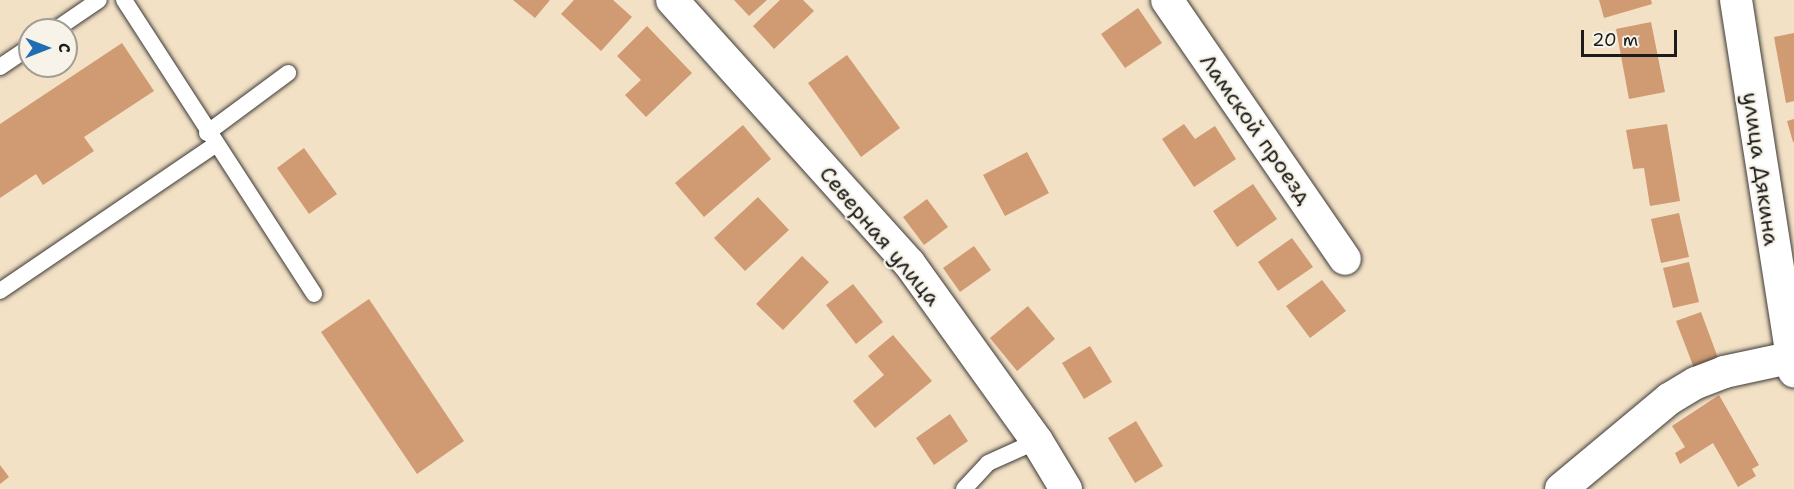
<!DOCTYPE html>
<html>
<head>
<meta charset="utf-8">
<style>
  body { margin:0 }
  #map { position:relative; width:1794px; height:489px; overflow:hidden; background:#f3e1c6; font-family:"Shantell Sans",sans-serif }
  div>[style] { position:absolute }
  .building>* { inset:0; background:#d09a72 }
  .roads { filter:drop-shadow(0 0 2px #3c3a36) drop-shadow(0 0 2px #3c3a36) }
  .service>* { height:16px; margin:-8px; padding:0 8px; transform-origin:8px; border-radius:8px; background:#fff }
  .minor>* { height:32px; margin:-16px; padding:0 16px; transform-origin:16px; border-radius:16px; background:#fff }
  span { translate:-50% -50%; white-space:nowrap; text-align:center; line-height:1.15; -webkit-text-stroke:4.5px #f7f3e8; paint-order:stroke }
  .street-label { font-size:22px; color:#1c1c1c }
  .north { position:absolute; left:18px; top:18px; width:60px; height:60px; box-sizing:border-box; background:#f7f3e8; border:2px solid #9f9d96; border-radius:50%; rotate:90deg; font-size:16px; font-weight:700; line-height:24px; text-align:center; color:#1c1c1c }
  .north::after { content:''; display:block; margin:auto; width:21px; height:27px; background:#1f6fb2; clip-path:polygon(50% 0,100% 100%,50% 72%,0 100%) }
  .scale { position:absolute; left:1581px; top:30px; width:96px; height:27px; box-sizing:border-box; border:3px solid #1c1c1c; border-top:0; padding-left:8px; font-size:18px; line-height:21px; white-space:nowrap; color:#1c1c1c; -webkit-text-stroke:4px #f7f3e8; paint-order:stroke }
</style>
</head>
<body>
<div id="map">
  <div class="building">
    <i style="clip-path:polygon(513px 0,550px 0,535px 18px)"></i>
    <i style="clip-path:polygon(574px 0,613px 0,632px 17px,601px 51px,561px 14px)"></i>
    <i style="clip-path:polygon(734px 0,767px 0,749px 16px)"></i>
    <i style="clip-path:polygon(780px 0,803px 0,814px 11px,774px 49px,753px 26px)"></i>
    <i style="clip-path:polygon(1599px 0,1651px 0,1652px 4px,1604px 18px)"></i>
    <i style="clip-path:polygon(1138px 8px,1162px 43px,1125px 68px,1101px 34px)"></i>
    <i style="clip-path:polygon(1651px 22px,1665px 92px,1629px 99px,1616px 29px)"></i>
    <i style="clip-path:polygon(647px 26px,692px 73px,646px 117px,625px 95px,641px 80px,617px 56px)"></i>
    <i style="clip-path:polygon(1794px 33px,1794px 101px,1786px 103px,1774px 37px)"></i>
    <i style="clip-path:polygon(122px 43px,154px 91px,84px 137px,94px 151px,43px 185px,36px 174px,0 198px,0 124px)"></i>
    <i style="clip-path:polygon(847px 55px,900px 128px,861px 157px,808px 83px)"></i>
    <i style="clip-path:polygon(1794px 119px,1794px 142px,1793px 142px,1787px 121px)"></i>
    <i style="clip-path:polygon(1184px 124px,1195px 139px,1215px 126px,1236px 159px,1194px 187px,1162px 139px)"></i>
    <i style="clip-path:polygon(1667px 124px,1680px 201px,1650px 206px,1644px 168px,1633px 169px,1626px 130px)"></i>
    <i style="clip-path:polygon(743px 125px,771px 159px,704px 217px,675px 183px)"></i>
    <i style="clip-path:polygon(304px 148px,337px 194px,309px 214px,277px 168px)"></i>
    <i style="clip-path:polygon(1027px 152px,1049px 193px,1005px 216px,983px 175px)"></i>
    <i style="clip-path:polygon(1253px 184px,1277px 219px,1237px 247px,1213px 211px)"></i>
    <i style="clip-path:polygon(758px 197px,789px 230px,745px 271px,714px 238px)"></i>
    <i style="clip-path:polygon(927px 199px,948px 227px,924px 245px,903px 217px)"></i>
    <i style="clip-path:polygon(1679px 213px,1689px 257px,1661px 263px,1651px 219px)"></i>
    <i style="clip-path:polygon(1292px 238px,1313px 267px,1278px 291px,1258px 262px)"></i>
    <i style="clip-path:polygon(974px 246px,991px 270px,960px 292px,943px 268px)"></i>
    <i style="clip-path:polygon(802px 256px,829px 282px,783px 330px,756px 304px)"></i>
    <i style="clip-path:polygon(1689px 262px,1699px 302px,1673px 308px,1663px 268px)"></i>
    <i style="clip-path:polygon(1322px 280px,1346px 311px,1310px 338px,1286px 306px)"></i>
    <i style="clip-path:polygon(853px 284px,883px 322px,856px 344px,826px 305px)"></i>
    <i style="clip-path:polygon(369px 299px,464px 441px,417px 474px,321px 332px)"></i>
    <i style="clip-path:polygon(1028px 306px,1055px 339px,1017px 371px,990px 338px)"></i>
    <i style="clip-path:polygon(1701px 312px,1718px 358px,1694px 368px,1676px 321px)"></i>
    <i style="clip-path:polygon(893px 335px,932px 381px,875px 428px,853px 401px,884px 375px,868px 356px)"></i>
    <i style="clip-path:polygon(1090px 346px,1112px 382px,1084px 399px,1062px 363px)"></i>
    <i style="clip-path:polygon(1719px 395px,1759px 465px,1752px 469px,1756px 476px,1738px 487px,1713px 443px,1680px 464px,1675px 453px,1685px 447px,1672px 426px)"></i>
    <i style="clip-path:polygon(950px 414px,968px 441px,934px 465px,916px 438px)"></i>
    <i style="clip-path:polygon(1136px 421px,1163px 466px,1135px 483px,1108px 438px)"></i>
    <i style="clip-path:polygon(0 465px,9px 477px,0 484px)"></i>
  </div>
  <div class="roads">
    <div class="service">
      <i style="left:124px;top:0;width:350px;rotate:57.1deg"></i>
      <i style="left:55px;top:30px;width:53px;rotate:-34.3deg"></i>
      <i style="left:0;top:67px;width:36px;rotate:-34deg"></i>
      <i style="left:207px;top:133px;width:101px;rotate:-36.5deg"></i>
      <i style="left:0;top:291px;width:260px;rotate:-34.2deg"></i>
      <i style="left:964px;top:489px;width:35px;rotate:-47deg"></i>
      <i style="left:988px;top:463px;width:54px;rotate:-24.2deg"></i>
    </div>
    <div class="minor">
      <i style="left:672px;top:0;width:354px;rotate:48deg"></i>
      <i style="left:909px;top:263px;width:219px;rotate:54.3deg"></i>
      <i style="left:1037px;top:441px;width:56px;rotate:58.9deg"></i>
      <i style="left:1167px;top:0;width:314px;rotate:55.5deg"></i>
      <i style="left:1736px;top:0;width:376px;rotate:81.1deg"></i>
      <i style="left:1561px;top:489px;width:141px;rotate:-39.8deg"></i>
      <i style="left:1669px;top:399px;width:31px;rotate:-31deg"></i>
      <i style="left:1696px;top:383px;width:30px;rotate:-21deg"></i>
      <i style="left:1724px;top:372px;width:66px;rotate:-12.2deg"></i>
    </div>
  </div>
  <div class="street-label">
    <span style="left:1256px;top:129px;rotate:55deg">Ламской проезд</span>
    <span style="left:1761px;top:169px;rotate:82deg">улица Дякина</span>
    <span style="left:880px;top:236px;rotate:50deg">Северная улица</span>
  </div>
  <div class="north">С</div>
  <div class="scale">20 m</div>
</div>
</body>
</html>
